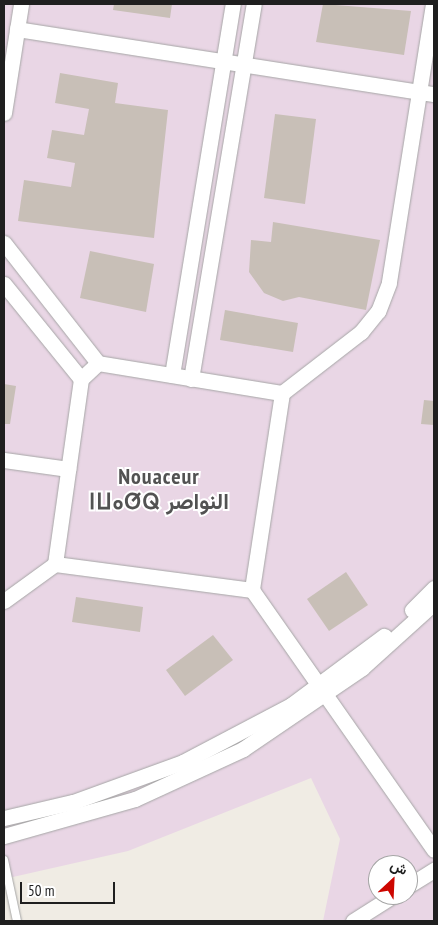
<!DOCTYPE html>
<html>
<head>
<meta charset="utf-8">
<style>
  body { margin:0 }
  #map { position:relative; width:438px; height:925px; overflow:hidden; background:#f0ece4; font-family:"PT Sans Narrow",Vazirmatn,"Noto Sans Tifinagh",sans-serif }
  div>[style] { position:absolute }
  .industrial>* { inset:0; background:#e9d6e5 }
  .building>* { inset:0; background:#c8bfb7 }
  .roads { filter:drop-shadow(0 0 1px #a6a6a6) drop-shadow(0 0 1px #a6a6a6) }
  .service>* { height:8px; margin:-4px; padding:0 4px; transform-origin:4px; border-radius:4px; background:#fff }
  .minor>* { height:15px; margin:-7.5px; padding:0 7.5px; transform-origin:7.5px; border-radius:7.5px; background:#fff }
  span { translate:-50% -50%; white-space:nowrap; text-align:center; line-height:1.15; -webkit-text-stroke:4px #fff; paint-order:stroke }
  .district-label { font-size:22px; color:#525252; font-weight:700; letter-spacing:1px }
  .frame { position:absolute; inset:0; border:5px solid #1f1f1f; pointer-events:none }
  .north { position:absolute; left:368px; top:855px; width:50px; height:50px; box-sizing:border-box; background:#fff; border:1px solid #a5a5a5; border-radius:50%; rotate:25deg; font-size:14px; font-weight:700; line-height:20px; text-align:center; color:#1f1f1f }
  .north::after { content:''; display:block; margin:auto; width:18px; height:22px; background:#cd0600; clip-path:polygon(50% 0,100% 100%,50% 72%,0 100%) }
  .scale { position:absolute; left:20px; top:882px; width:95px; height:22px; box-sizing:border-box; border:2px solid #1f1f1f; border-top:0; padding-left:6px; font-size:15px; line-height:18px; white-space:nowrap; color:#1f1f1f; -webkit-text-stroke:4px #fff; paint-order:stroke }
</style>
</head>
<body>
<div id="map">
  <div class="industrial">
    <i style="clip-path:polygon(evenodd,4px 4px,434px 4px,434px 921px,323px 921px,340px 839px,311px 778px,128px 851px,4px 879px,4px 4px,378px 865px,408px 865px,408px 895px,378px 895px,378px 865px)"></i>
  </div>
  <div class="building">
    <i style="clip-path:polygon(114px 4px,172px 4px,170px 18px,113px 10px)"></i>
    <i style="clip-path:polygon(323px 4px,411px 11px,404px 55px,316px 42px)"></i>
    <i style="clip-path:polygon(60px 73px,118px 83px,115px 103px,168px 110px,154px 238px,18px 221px,24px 180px,71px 187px,75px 163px,47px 158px,52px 130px,84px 135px,89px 109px,55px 103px)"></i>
    <i style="clip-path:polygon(275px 114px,316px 119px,305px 204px,264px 198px)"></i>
    <i style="clip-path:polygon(273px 222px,380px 240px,366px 310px,299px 297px,283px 301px,264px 293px,249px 272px,251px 240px,271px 242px)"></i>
    <i style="clip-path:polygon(90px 251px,154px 264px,146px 312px,80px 298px)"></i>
    <i style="clip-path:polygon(225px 310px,298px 323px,293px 352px,220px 340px)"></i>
    <i style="clip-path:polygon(4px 384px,16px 386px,10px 424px,4px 424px)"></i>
    <i style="clip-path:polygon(424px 400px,434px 401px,434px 425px,421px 424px)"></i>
    <i style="clip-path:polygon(346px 572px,368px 605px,329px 631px,307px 599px)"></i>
    <i style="clip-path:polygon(76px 597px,143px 607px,140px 632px,72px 622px)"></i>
    <i style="clip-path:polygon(213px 635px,233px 660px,185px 696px,166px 670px)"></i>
  </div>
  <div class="roads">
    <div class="service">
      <i style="left:4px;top:860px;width:62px;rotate:78deg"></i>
    </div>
    <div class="minor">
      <i style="left:433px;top:4px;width:282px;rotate:99deg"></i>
      <i style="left:389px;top:283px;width:30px;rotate:111deg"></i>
      <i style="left:378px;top:311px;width:27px;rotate:129deg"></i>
      <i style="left:361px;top:332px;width:100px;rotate:142.3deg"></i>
      <i style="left:282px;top:393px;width:199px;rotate:98.7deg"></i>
      <i style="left:252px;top:590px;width:317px;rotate:55deg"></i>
      <i style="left:17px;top:29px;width:422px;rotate:8.9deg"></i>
      <i style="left:4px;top:113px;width:110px;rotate:-81.1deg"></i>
      <i style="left:4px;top:243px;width:152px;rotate:51.9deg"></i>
      <i style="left:98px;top:363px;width:186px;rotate:9.3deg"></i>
      <i style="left:4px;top:284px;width:122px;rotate:51deg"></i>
      <i style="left:172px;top:375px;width:376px;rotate:-80.7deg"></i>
      <i style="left:191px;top:379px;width:380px;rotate:-80.5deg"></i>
      <i style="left:4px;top:460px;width:65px;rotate:8deg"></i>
      <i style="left:55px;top:564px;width:187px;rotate:-82deg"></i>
      <i style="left:81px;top:379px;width:23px;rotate:-43deg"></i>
      <i style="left:4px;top:601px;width:63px;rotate:-36deg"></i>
      <i style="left:55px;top:564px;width:199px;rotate:7.5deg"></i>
      <i style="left:412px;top:610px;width:31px;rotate:-45deg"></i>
      <i style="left:4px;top:818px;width:71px;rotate:-13.1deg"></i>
      <i style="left:73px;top:802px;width:117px;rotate:-20deg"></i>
      <i style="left:183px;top:762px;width:122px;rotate:-27.8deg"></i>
      <i style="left:291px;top:705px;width:116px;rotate:-36.6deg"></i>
      <i style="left:4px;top:836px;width:136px;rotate:-15.8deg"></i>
      <i style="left:135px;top:799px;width:119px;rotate:-24.8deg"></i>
      <i style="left:243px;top:749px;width:144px;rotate:-34.2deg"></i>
      <i style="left:362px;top:668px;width:97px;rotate:-42.1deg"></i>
      <i style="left:408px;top:886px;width:31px;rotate:-32deg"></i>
      <i style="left:353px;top:921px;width:49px;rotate:-32.4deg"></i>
    </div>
  </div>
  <div class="district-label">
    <span style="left:159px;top:489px">Nouaceur<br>ⵏⵡⴰⵚⵕ النواصر</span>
  </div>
  <div class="frame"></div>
  <div class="north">ش</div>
  <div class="scale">50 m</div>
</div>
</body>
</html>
